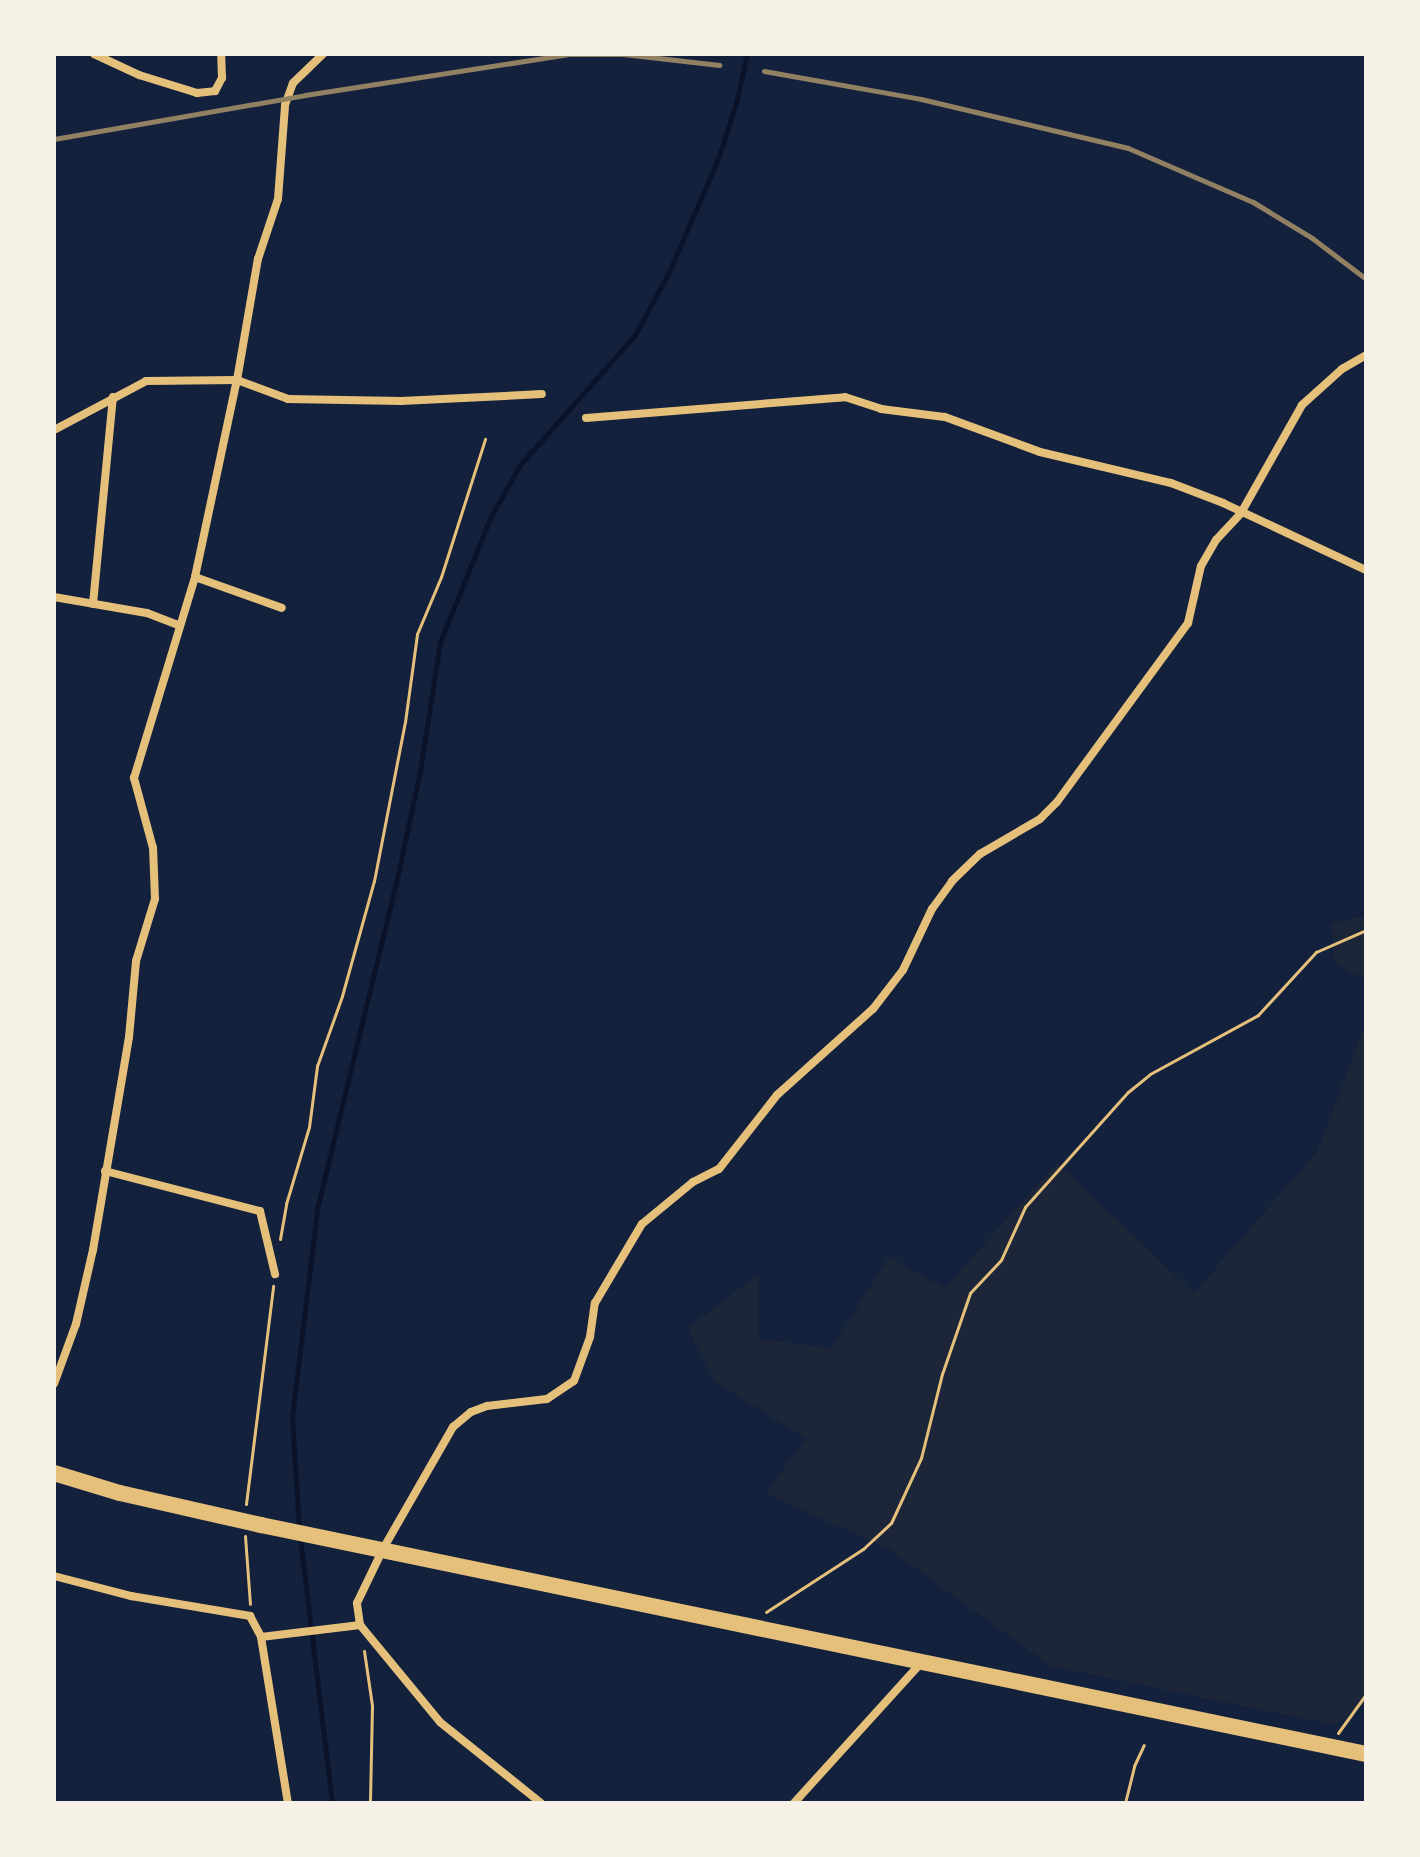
<!DOCTYPE html>
<html>
<head>
<meta charset="utf-8">
<style>
  body { margin:0 }
  #map { position:relative; width:1420px; height:1857px; overflow:hidden; background:#14213d; font-family:"Alegreya Sans",sans-serif }
  div>[style] { position:absolute }
  .green>* { inset:0; background:#1d2539 }
  .stream>* { height:5px; margin:-2.5px; padding:0 2.5px; transform-origin:2.5px; border-radius:2.5px; background:#0b132b }
  .path>* { height:3px; margin:-1.5px; padding:0 1.5px; transform-origin:1.5px; border-radius:1.5px; background:#e5c07b }
  .minor>* { height:8px; margin:-4px; padding:0 4px; transform-origin:4px; border-radius:4px; background:#e5c07b }
  .primary>* { height:16px; margin:-8px; padding:0 8px; transform-origin:8px; border-radius:8px; background:#e5c07b }
  .rail>* { height:5px; margin:-2.5px; padding:0 2.5px; transform-origin:2.5px; border-radius:2.5px; background:#918062 }
  span { translate:-50% -50%; white-space:nowrap; text-align:center; line-height:1.15; -webkit-text-stroke:8px #f6f1e7; paint-order:stroke }
  .frame { position:absolute; inset:0; border:56px solid #f6f1e7; pointer-events:none }
</style>
</head>
<body>
<div id="map">
  <div class="green">
    <i style="clip-path:polygon(1366px 916px,1366px 980px,1334px 963px,1332px 923px)"></i>
    <i style="clip-path:polygon(1366px 1023px,1366px 1702px,1335px 1725px,1051px 1666px,889px 1549px,765px 1493px,806px 1439px,715px 1381px,688px 1328px,759px 1274px,759px 1339px,831px 1348px,889px 1257px,945px 1288px,1057px 1163px,1194px 1293px,1317px 1152px)"></i>
  </div>
  <div class="stream">
    <i style="left:299px;top:1528px;width:111px;rotate:-93.6deg"></i>
    <i style="left:292px;top:1417px;width:209px;rotate:-83.1deg"></i>
    <i style="left:317px;top:1209px;width:345px;rotate:-76.4deg"></i>
    <i style="left:398px;top:874px;width:105px;rotate:-77.9deg"></i>
    <i style="left:420px;top:771px;width:131px;rotate:-81.2deg"></i>
    <i style="left:440px;top:642px;width:134px;rotate:-68deg"></i>
    <i style="left:490px;top:518px;width:61px;rotate:-60.5deg"></i>
    <i style="left:520px;top:465px;width:174px;rotate:-48.5deg"></i>
    <i style="left:635px;top:335px;width:72px;rotate:-61.6deg"></i>
    <i style="left:669px;top:272px;width:123px;rotate:-66.6deg"></i>
    <i style="left:718px;top:159px;width:59px;rotate:-72.2deg"></i>
    <i style="left:736px;top:103px;width:50px;rotate:-77.3deg"></i>
    <i style="left:300px;top:1538px;width:267px;rotate:83.1deg"></i>
  </div>
  <div class="path">
    <i style="left:280px;top:1239px;width:36px;rotate:-80deg"></i>
    <i style="left:286px;top:1204px;width:80px;rotate:-73.4deg"></i>
    <i style="left:309px;top:1127px;width:62px;rotate:-82.5deg"></i>
    <i style="left:317px;top:1066px;width:74px;rotate:-70.3deg"></i>
    <i style="left:342px;top:996px;width:119px;rotate:-74.5deg"></i>
    <i style="left:374px;top:881px;width:162px;rotate:-79deg"></i>
    <i style="left:405px;top:722px;width:89px;rotate:-82.2deg"></i>
    <i style="left:417px;top:634px;width:62px;rotate:-67.2deg"></i>
    <i style="left:441px;top:577px;width:145px;rotate:-72.3deg"></i>
    <i style="left:246px;top:1504px;width:220px;rotate:-82.9deg"></i>
    <i style="left:245px;top:1536px;width:68px;rotate:85.8deg"></i>
    <i style="left:766px;top:1612px;width:116px;rotate:-33deg"></i>
    <i style="left:863px;top:1549px;width:38px;rotate:-43deg"></i>
    <i style="left:891px;top:1523px;width:72px;rotate:-65.2deg"></i>
    <i style="left:921px;top:1458px;width:87px;rotate:-76deg"></i>
    <i style="left:942px;top:1374px;width:86px;rotate:-70.9deg"></i>
    <i style="left:970px;top:1293px;width:45px;rotate:-46.8deg"></i>
    <i style="left:1001px;top:1260px;width:58px;rotate:-65.6deg"></i>
    <i style="left:1025px;top:1207px;width:154px;rotate:-48.2deg"></i>
    <i style="left:1128px;top:1092px;width:28px;rotate:-39deg"></i>
    <i style="left:1150px;top:1074px;width:123px;rotate:-28.6deg"></i>
    <i style="left:1258px;top:1015px;width:86px;rotate:-47.4deg"></i>
    <i style="left:1316px;top:952px;width:55px;rotate:-23.7deg"></i>
    <i style="left:364px;top:1651px;width:55px;rotate:81.6deg"></i>
    <i style="left:372px;top:1705px;width:98px;rotate:91.2deg"></i>
    <i style="left:1338px;top:1733px;width:48px;rotate:-54.3deg"></i>
    <i style="left:1125px;top:1803px;width:38px;rotate:-76deg"></i>
    <i style="left:1134px;top:1766px;width:23px;rotate:-65deg"></i>
  </div>
  <div class="minor">
    <i style="left:94px;top:54px;width:50px;rotate:25deg"></i>
    <i style="left:139px;top:75px;width:61px;rotate:17.2deg"></i>
    <i style="left:197px;top:93px;width:18px;rotate:-6deg"></i>
    <i style="left:215px;top:91px;width:15px;rotate:-62deg"></i>
    <i style="left:222px;top:78px;width:24px;rotate:-92deg"></i>
    <i style="left:586px;top:418px;width:260px;rotate:-4.6deg"></i>
    <i style="left:845px;top:397px;width:38px;rotate:18deg"></i>
    <i style="left:881px;top:409px;width:64px;rotate:7.1deg"></i>
    <i style="left:945px;top:417px;width:101px;rotate:20.2deg"></i>
    <i style="left:1040px;top:452px;width:135px;rotate:13.3deg"></i>
    <i style="left:1171px;top:483px;width:56px;rotate:21deg"></i>
    <i style="left:1223px;top:503px;width:158px;rotate:25.1deg"></i>
    <i style="left:54px;top:430px;width:104px;rotate:-28deg"></i>
    <i style="left:146px;top:381px;width:91px;rotate:-0.6deg"></i>
    <i style="left:237px;top:380px;width:54px;rotate:20.4deg"></i>
    <i style="left:288px;top:399px;width:113px;rotate:1deg"></i>
    <i style="left:401px;top:401px;width:141px;rotate:-2.8deg"></i>
    <i style="left:195px;top:577px;width:92px;rotate:19.6deg"></i>
    <i style="left:54px;top:597px;width:94px;rotate:9.8deg"></i>
    <i style="left:147px;top:613px;width:34px;rotate:21deg"></i>
    <i style="left:93px;top:604px;width:208px;rotate:-84.5deg"></i>
    <i style="left:105px;top:1171px;width:160px;rotate:14.5deg"></i>
    <i style="left:260px;top:1211px;width:65px;rotate:76.6deg"></i>
    <i style="left:54px;top:1384px;width:64px;rotate:-69.9deg"></i>
    <i style="left:76px;top:1324px;width:76px;rotate:-77.1deg"></i>
    <i style="left:93px;top:1250px;width:216px;rotate:-80.4deg"></i>
    <i style="left:129px;top:1037px;width:76px;rotate:-84.7deg"></i>
    <i style="left:136px;top:961px;width:65px;rotate:-73deg"></i>
    <i style="left:155px;top:899px;width:51px;rotate:-92.2deg"></i>
    <i style="left:153px;top:848px;width:73px;rotate:-105.2deg"></i>
    <i style="left:134px;top:778px;width:210px;rotate:-73.1deg"></i>
    <i style="left:195px;top:577px;width:201px;rotate:-78deg"></i>
    <i style="left:237px;top:380px;width:123px;rotate:-80.2deg"></i>
    <i style="left:258px;top:259px;width:63px;rotate:-71.6deg"></i>
    <i style="left:278px;top:199px;width:94px;rotate:-85.7deg"></i>
    <i style="left:285px;top:105px;width:23px;rotate:-70deg"></i>
    <i style="left:293px;top:83px;width:42px;rotate:-44deg"></i>
    <i style="left:54px;top:1576px;width:80px;rotate:14.6deg"></i>
    <i style="left:131px;top:1596px;width:121px;rotate:9.5deg"></i>
    <i style="left:250px;top:1616px;width:24px;rotate:62deg"></i>
    <i style="left:261px;top:1637px;width:168px;rotate:80.8deg"></i>
    <i style="left:261px;top:1637px;width:100px;rotate:-6.9deg"></i>
    <i style="left:541px;top:1803px;width:129px;rotate:-141.3deg"></i>
    <i style="left:440px;top:1722px;width:126px;rotate:-129.5deg"></i>
    <i style="left:360px;top:1625px;width:22px;rotate:-98deg"></i>
    <i style="left:357px;top:1603px;width:60px;rotate:-64.3deg"></i>
    <i style="left:383px;top:1549px;width:141px;rotate:-60.2deg"></i>
    <i style="left:453px;top:1427px;width:23px;rotate:-40deg"></i>
    <i style="left:471px;top:1412px;width:17px;rotate:-21deg"></i>
    <i style="left:487px;top:1406px;width:60px;rotate:-6.7deg"></i>
    <i style="left:547px;top:1399px;width:32px;rotate:-34deg"></i>
    <i style="left:574px;top:1381px;width:47px;rotate:-70deg"></i>
    <i style="left:590px;top:1337px;width:34px;rotate:-82deg"></i>
    <i style="left:595px;top:1303px;width:92px;rotate:-59.3deg"></i>
    <i style="left:642px;top:1224px;width:66px;rotate:-39.5deg"></i>
    <i style="left:693px;top:1182px;width:29px;rotate:-27deg"></i>
    <i style="left:719px;top:1169px;width:94px;rotate:-51.9deg"></i>
    <i style="left:777px;top:1095px;width:129px;rotate:-41.9deg"></i>
    <i style="left:873px;top:1009px;width:49px;rotate:-52.4deg"></i>
    <i style="left:903px;top:970px;width:68px;rotate:-64.6deg"></i>
    <i style="left:932px;top:909px;width:34px;rotate:-54deg"></i>
    <i style="left:952px;top:881px;width:39px;rotate:-44deg"></i>
    <i style="left:980px;top:854px;width:69px;rotate:-30.3deg"></i>
    <i style="left:1040px;top:819px;width:24px;rotate:-45deg"></i>
    <i style="left:1057px;top:802px;width:222px;rotate:-53.8deg"></i>
    <i style="left:1188px;top:623px;width:58px;rotate:-77.2deg"></i>
    <i style="left:1201px;top:566px;width:30px;rotate:-60deg"></i>
    <i style="left:1216px;top:540px;width:37px;rotate:-47deg"></i>
    <i style="left:1241px;top:513px;width:124px;rotate:-60.5deg"></i>
    <i style="left:1302px;top:405px;width:54px;rotate:-42deg"></i>
    <i style="left:1342px;top:369px;width:28px;rotate:-30deg"></i>
    <i style="left:794px;top:1803px;width:190px;rotate:-47.8deg"></i>
  </div>
  <div class="primary">
    <i style="left:54px;top:1473px;width:69px;rotate:16.9deg"></i>
    <i style="left:120px;top:1493px;width:145px;rotate:12.8deg"></i>
    <i style="left:261px;top:1525px;width:1128px;rotate:11.71deg"></i>
  </div>
  <div class="rail">
    <i style="left:764px;top:71px;width:159px;rotate:10.1deg"></i>
    <i style="left:921px;top:99px;width:213px;rotate:13.3deg"></i>
    <i style="left:1128px;top:148px;width:136px;rotate:23.4deg"></i>
    <i style="left:1253px;top:202px;width:69px;rotate:31.4deg"></i>
    <i style="left:1312px;top:238px;width:68px;rotate:37.2deg"></i>
    <i style="left:54px;top:139px;width:255px;rotate:-9.9deg"></i>
    <i style="left:305px;top:95px;width:267px;rotate:-8.8deg"></i>
    <i style="left:569px;top:54px;width:54px"></i>
    <i style="left:623px;top:54px;width:97px;rotate:6.5deg"></i>
  </div>
  <div class="frame"></div>
</div>
</body>
</html>
